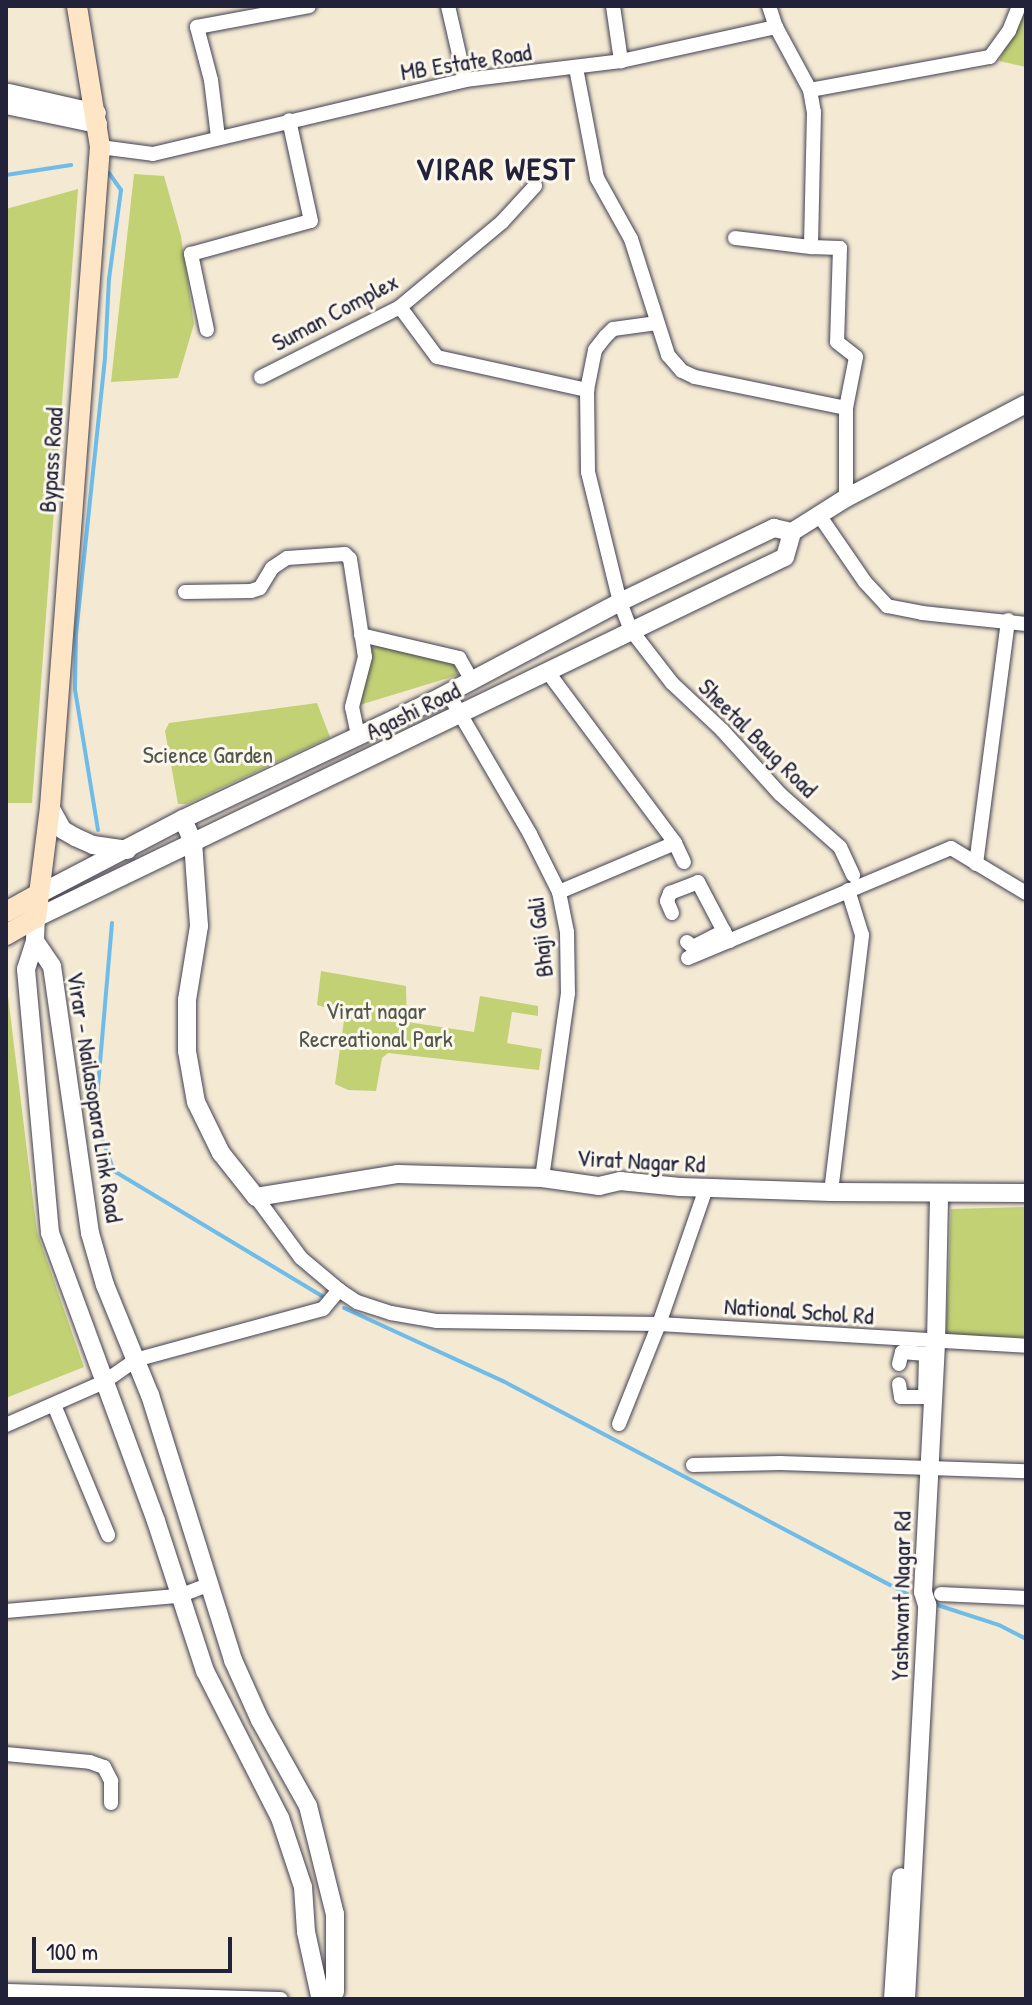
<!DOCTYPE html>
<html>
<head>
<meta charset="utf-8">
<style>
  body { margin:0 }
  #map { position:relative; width:1032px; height:2005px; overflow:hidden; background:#f4ead4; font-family:"Patrick Hand",sans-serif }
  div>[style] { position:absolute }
  .green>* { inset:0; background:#c1d174 }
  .stream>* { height:4px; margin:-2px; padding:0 2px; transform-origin:2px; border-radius:2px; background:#6fbce9 }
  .roads { filter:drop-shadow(0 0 2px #424052) drop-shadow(0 0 2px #424052) }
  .minor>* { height:14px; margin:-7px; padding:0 7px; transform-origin:7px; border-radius:7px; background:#fff }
  .tertiary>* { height:18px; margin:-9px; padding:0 9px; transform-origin:9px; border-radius:9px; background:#fff }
  .secondary>* { height:20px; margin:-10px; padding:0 10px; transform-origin:10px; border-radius:10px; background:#fee5c5 }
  span { translate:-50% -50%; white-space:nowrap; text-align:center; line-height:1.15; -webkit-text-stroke:6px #fbf7ec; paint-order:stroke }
  .street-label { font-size:24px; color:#22223b }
  .park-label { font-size:24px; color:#52574c }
  .district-label { font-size:32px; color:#22223b; font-weight:700; letter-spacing:2px }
  .frame { position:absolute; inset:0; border:8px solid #22223b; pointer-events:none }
  .scale { position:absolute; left:32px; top:1937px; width:200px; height:36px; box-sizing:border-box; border:4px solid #22223b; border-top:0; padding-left:10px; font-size:24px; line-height:28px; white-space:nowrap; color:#22223b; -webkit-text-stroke:6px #fbf7ec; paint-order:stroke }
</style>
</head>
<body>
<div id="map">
  <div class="green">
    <i style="clip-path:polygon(1024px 6px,1026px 6px,1026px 67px,999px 61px)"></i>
    <i style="clip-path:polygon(134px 174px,164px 176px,181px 236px,194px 324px,178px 378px,111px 382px)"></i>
    <i style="clip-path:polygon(78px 189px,32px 803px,6px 803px,6px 209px)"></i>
    <i style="clip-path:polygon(381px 644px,455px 662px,458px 675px,353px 707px,372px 648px)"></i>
    <i style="clip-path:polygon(317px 703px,330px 737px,187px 804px,178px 804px,165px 731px,169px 723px)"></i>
    <i style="clip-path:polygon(321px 971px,406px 986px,407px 1022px,474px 1032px,480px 996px,538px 1006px,538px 1016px,512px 1012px,507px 1043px,542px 1049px,539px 1070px,388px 1053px,382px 1058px,376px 1091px,348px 1090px,335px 1084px,345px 1013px,317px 1005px)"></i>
    <i style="clip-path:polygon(6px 980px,37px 1232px,84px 1367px,6px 1398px)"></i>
    <i style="clip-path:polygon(1026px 1207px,1026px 1337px,946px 1336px,951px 1209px)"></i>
  </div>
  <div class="stream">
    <i style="left:6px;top:175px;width:66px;rotate:-8.7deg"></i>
    <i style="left:98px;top:830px;width:143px;rotate:-99.3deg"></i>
    <i style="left:75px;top:689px;width:55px;rotate:-89deg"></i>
    <i style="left:76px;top:634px;width:279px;rotate:-84deg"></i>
    <i style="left:105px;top:357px;width:78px;rotate:-87.1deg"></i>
    <i style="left:109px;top:279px;width:90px;rotate:-82.3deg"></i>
    <i style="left:121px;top:190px;width:21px;rotate:-125deg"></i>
    <i style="left:112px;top:923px;width:198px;rotate:94.9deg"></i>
    <i style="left:95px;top:1120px;width:54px;rotate:69.6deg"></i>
    <i style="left:114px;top:1171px;width:245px;rotate:31deg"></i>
    <i style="left:344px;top:1308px;width:175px;rotate:24.7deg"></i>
    <i style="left:503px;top:1381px;width:457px;rotate:27.8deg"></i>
    <i style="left:931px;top:1603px;width:71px;rotate:17.9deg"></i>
    <i style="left:999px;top:1625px;width:30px;rotate:27deg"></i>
  </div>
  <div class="roads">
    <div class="minor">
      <i style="left:448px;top:6px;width:76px;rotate:77.1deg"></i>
      <i style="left:613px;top:6px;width:56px;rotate:81.7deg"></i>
      <i style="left:769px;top:6px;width:22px;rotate:72deg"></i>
      <i style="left:776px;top:27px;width:72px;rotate:61.6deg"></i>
      <i style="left:810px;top:90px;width:22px;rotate:80deg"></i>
      <i style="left:814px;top:112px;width:135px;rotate:91.3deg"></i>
      <i style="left:811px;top:247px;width:29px;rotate:2deg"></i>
      <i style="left:840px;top:248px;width:94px;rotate:91.8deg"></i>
      <i style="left:837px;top:342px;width:24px;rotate:38deg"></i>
      <i style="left:856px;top:357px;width:52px;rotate:101.1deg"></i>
      <i style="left:846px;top:408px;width:90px;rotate:90deg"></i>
      <i style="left:576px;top:68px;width:112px;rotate:79.2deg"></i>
      <i style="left:597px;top:178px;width:70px;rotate:60.9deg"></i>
      <i style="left:631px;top:239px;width:122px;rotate:72.3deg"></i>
      <i style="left:668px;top:355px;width:21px;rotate:49deg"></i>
      <i style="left:682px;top:371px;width:14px;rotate:25deg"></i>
      <i style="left:695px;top:377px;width:154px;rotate:11.6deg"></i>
      <i style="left:810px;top:90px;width:183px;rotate:-10.4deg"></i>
      <i style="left:990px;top:57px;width:32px;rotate:-54deg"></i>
      <i style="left:1009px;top:31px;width:27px;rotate:-68deg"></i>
      <i style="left:218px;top:137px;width:57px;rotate:-97deg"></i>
      <i style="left:211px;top:80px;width:55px;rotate:-104.8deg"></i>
      <i style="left:197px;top:27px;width:114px;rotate:-10.6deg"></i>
      <i style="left:100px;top:147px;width:53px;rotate:7.5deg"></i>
      <i style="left:153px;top:154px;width:321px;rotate:-13.3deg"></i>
      <i style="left:465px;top:80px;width:157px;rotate:-6.9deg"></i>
      <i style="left:621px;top:61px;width:159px;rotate:-12.4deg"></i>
      <i style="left:735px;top:238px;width:77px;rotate:6.8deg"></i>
      <i style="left:400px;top:307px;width:62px;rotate:53.5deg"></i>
      <i style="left:437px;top:357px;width:154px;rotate:12.4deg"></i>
      <i style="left:657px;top:323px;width:44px;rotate:172.2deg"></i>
      <i style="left:613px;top:329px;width:11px;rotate:135deg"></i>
      <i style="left:605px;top:337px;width:16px;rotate:128deg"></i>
      <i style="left:595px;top:350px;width:41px;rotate:101.3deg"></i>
      <i style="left:587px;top:390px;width:82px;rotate:89.3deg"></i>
      <i style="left:588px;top:472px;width:134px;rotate:76.2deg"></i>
      <i style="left:620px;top:602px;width:30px;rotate:69deg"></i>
      <i style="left:631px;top:630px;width:67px;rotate:52.3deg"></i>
      <i style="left:672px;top:683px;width:69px;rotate:43.2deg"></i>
      <i style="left:722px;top:730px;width:86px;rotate:47.8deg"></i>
      <i style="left:780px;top:794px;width:80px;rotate:41.5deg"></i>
      <i style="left:840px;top:847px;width:31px;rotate:65deg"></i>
      <i style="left:207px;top:330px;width:78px;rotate:-101.9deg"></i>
      <i style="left:191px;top:254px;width:124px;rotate:-15.4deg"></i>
      <i style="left:311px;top:221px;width:103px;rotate:-102.3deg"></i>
      <i style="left:261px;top:377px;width:156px;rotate:-26.7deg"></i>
      <i style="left:400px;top:307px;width:133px;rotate:-39.8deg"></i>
      <i style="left:502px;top:222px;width:49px;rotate:-47.5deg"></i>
      <i style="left:819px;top:515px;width:81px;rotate:55.5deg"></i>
      <i style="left:865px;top:582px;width:33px;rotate:47deg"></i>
      <i style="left:887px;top:606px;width:36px;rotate:11deg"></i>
      <i style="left:922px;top:613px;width:105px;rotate:6deg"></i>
      <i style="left:185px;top:592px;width:66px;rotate:-0.9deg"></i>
      <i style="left:251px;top:591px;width:9px;rotate:-18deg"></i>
      <i style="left:260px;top:588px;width:23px;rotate:-59deg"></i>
      <i style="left:272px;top:568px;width:18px;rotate:-34deg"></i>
      <i style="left:287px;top:558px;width:58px;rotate:-3.9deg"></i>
      <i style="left:345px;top:554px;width:7px;rotate:45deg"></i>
      <i style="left:350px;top:559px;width:99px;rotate:81.3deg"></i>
      <i style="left:365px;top:657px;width:52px;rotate:104.6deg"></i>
      <i style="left:352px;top:707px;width:29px;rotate:78deg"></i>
      <i style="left:361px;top:635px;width:101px;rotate:13.2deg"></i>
      <i style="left:459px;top:658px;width:16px;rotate:60deg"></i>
      <i style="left:547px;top:671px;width:214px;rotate:53.3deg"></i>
      <i style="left:675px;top:843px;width:21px;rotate:65deg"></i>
      <i style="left:448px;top:693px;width:163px;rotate:59.8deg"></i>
      <i style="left:530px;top:834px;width:65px;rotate:63.4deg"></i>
      <i style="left:559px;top:892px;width:41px;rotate:78.7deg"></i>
      <i style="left:567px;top:932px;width:61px;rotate:89.1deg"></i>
      <i style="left:568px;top:993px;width:187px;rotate:98deg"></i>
      <i style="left:976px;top:864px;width:246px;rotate:-82.5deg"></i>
      <i style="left:559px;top:892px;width:126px;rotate:-22.9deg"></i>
      <i style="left:672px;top:913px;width:13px;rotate:-113deg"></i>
      <i style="left:667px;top:901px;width:9px;rotate:-69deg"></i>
      <i style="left:670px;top:893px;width:30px;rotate:-21deg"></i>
      <i style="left:698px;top:882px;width:67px;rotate:62.3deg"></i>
      <i style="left:687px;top:942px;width:8px;rotate:40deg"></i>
      <i style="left:693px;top:947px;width:35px;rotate:-27deg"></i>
      <i style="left:688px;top:958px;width:285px;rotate:-22.7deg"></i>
      <i style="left:951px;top:848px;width:87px;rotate:31deg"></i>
      <i style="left:831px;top:1192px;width:259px;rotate:-83.1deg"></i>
      <i style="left:862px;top:935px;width:47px;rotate:-107.3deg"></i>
      <i style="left:256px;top:1197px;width:76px;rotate:53.6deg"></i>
      <i style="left:301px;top:1258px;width:50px;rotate:40.1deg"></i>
      <i style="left:339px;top:1290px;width:22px;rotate:34deg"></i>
      <i style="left:357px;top:1302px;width:36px;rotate:18deg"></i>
      <i style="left:391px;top:1313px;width:47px;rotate:9.9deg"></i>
      <i style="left:437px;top:1321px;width:222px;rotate:0.8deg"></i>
      <i style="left:659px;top:1324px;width:368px;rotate:3.4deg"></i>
      <i style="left:899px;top:1364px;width:12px;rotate:-76deg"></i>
      <i style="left:902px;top:1352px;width:24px;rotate:5deg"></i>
      <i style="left:926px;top:1354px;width:43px;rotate:91.3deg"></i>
      <i style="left:925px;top:1397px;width:24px;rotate:180deg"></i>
      <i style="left:901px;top:1397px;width:13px;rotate:-99deg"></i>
      <i style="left:54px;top:1405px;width:141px;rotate:67.4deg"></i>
      <i style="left:619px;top:1424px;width:108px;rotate:-68.2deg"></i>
      <i style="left:659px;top:1324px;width:144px;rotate:-70.9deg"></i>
      <i style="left:6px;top:1425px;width:107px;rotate:-23.7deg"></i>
      <i style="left:104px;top:1382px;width:38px;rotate:-35deg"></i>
      <i style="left:135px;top:1360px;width:195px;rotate:-15.2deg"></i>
      <i style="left:323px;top:1309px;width:25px;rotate:-50deg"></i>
      <i style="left:693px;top:1465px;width:87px;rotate:-1.3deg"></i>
      <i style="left:780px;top:1463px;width:246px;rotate:1.9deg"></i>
      <i style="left:941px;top:1594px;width:85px;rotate:2.7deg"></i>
      <i style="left:6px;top:1611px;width:174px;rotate:-5deg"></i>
      <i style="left:179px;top:1596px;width:30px;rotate:-21deg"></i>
      <i style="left:6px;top:1754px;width:84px;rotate:5.4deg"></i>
      <i style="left:90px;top:1762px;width:15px;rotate:20deg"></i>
      <i style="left:104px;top:1767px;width:16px;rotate:63deg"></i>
      <i style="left:111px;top:1781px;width:22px;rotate:90deg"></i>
      <i style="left:6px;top:1991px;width:275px;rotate:1.7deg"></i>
    </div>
    <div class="tertiary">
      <i style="left:9px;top:93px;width:90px;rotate:12.8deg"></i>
      <i style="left:6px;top:105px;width:94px;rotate:11.7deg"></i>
      <i style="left:50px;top:807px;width:26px;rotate:61deg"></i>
      <i style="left:63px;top:830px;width:14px;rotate:30deg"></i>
      <i style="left:75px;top:837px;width:20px;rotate:24deg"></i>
      <i style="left:93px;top:845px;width:35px;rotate:8deg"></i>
      <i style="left:183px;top:819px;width:25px;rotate:67deg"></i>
      <i style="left:193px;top:842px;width:84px;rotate:85.9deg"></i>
      <i style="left:199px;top:926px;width:75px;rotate:99.2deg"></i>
      <i style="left:187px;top:1000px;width:51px;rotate:90deg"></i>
      <i style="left:187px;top:1051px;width:52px;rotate:80deg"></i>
      <i style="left:196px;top:1102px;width:57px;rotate:63.9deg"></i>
      <i style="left:221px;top:1153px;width:56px;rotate:51.5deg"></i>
      <i style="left:256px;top:1197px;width:144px;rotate:-9.2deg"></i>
      <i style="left:398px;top:1174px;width:144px;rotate:1.6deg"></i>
      <i style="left:542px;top:1178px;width:58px;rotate:8deg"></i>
      <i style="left:599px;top:1186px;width:22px;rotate:-13deg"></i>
      <i style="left:620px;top:1181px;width:60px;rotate:5.7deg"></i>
      <i style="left:680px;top:1187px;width:151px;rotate:1.9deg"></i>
      <i style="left:831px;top:1192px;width:195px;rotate:0.3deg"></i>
      <i style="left:39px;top:894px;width:162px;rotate:-27.5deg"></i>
      <i style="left:183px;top:819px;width:276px;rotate:-25.3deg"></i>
      <i style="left:433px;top:701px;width:212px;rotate:-27.9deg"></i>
      <i style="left:620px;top:602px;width:171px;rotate:-25.7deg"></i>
      <i style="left:774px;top:528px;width:18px;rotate:13deg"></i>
      <i style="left:792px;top:532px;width:64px;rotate:-32.2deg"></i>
      <i style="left:846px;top:498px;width:203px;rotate:-27.6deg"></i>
      <i style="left:35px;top:941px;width:30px;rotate:56deg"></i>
      <i style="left:52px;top:966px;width:270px;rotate:81.9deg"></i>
      <i style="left:90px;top:1233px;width:54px;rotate:73.9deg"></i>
      <i style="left:105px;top:1285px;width:119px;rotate:67.8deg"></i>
      <i style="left:150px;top:1395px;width:278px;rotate:72.6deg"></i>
      <i style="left:233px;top:1660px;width:66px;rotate:65.8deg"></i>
      <i style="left:260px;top:1720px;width:98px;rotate:60.8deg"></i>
      <i style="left:308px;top:1806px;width:111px;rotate:76deg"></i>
      <i style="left:335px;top:1914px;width:78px;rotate:90deg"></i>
      <i style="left:320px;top:1996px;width:66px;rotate:-102.3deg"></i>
      <i style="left:306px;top:1932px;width:45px;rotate:-93.8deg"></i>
      <i style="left:303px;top:1887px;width:73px;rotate:-108.4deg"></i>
      <i style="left:280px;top:1818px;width:165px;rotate:-117deg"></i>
      <i style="left:205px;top:1671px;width:158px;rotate:-108.1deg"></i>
      <i style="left:156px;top:1521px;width:307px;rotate:-110.2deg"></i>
      <i style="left:50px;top:1233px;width:265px;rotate:-95.2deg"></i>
      <i style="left:26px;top:969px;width:29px;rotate:-72deg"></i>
      <i style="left:35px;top:941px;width:23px;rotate:-88deg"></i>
      <i style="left:36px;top:918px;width:831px;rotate:-25.73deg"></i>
      <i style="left:785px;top:557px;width:26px;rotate:-74deg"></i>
      <i style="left:893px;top:1999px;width:122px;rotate:-86.2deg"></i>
      <i style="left:906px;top:1999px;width:395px;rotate:-86.9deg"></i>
      <i style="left:927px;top:1605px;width:14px;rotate:-107deg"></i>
      <i style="left:923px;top:1592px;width:250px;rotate:-87deg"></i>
      <i style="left:936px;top:1342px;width:148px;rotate:-88.8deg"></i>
    </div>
    <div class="secondary">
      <i style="left:6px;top:912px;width:38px;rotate:-29deg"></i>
      <i style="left:6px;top:935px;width:34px;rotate:-30deg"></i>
      <i style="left:36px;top:918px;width:112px;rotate:-82.8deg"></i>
      <i style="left:50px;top:807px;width:662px;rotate:-85.67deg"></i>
      <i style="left:100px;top:147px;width:143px;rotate:-99.3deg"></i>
    </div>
  </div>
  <div class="street-label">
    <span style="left:466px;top:62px;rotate:-9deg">MB Estate Road</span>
    <span style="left:335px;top:312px;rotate:-28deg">Suman Complex</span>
    <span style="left:51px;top:460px;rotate:-86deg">Bypass Road</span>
    <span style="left:413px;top:711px;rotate:-26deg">Agashi Road</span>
    <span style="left:758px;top:738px;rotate:45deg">Sheetal Baug Road</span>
    <span style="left:540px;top:937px;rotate:-97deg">Bhaji Gali</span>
    <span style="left:95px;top:1097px;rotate:81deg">Virar - Nailasopara Link Road</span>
    <span style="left:641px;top:1161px;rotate:3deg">Virat Nagar Rd</span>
    <span style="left:799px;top:1311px;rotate:4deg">National Schol Rd</span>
    <span style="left:901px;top:1596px;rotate:-89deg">Yashavant Nagar Rd</span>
  </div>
  <div class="park-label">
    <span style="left:208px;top:755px">Science Garden</span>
    <span style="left:376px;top:1025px">Virat nagar<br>Recreational Park</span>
  </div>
  <div class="district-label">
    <span style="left:496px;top:169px">VIRAR WEST</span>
  </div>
  <div class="frame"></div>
  <div class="scale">100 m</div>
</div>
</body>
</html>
